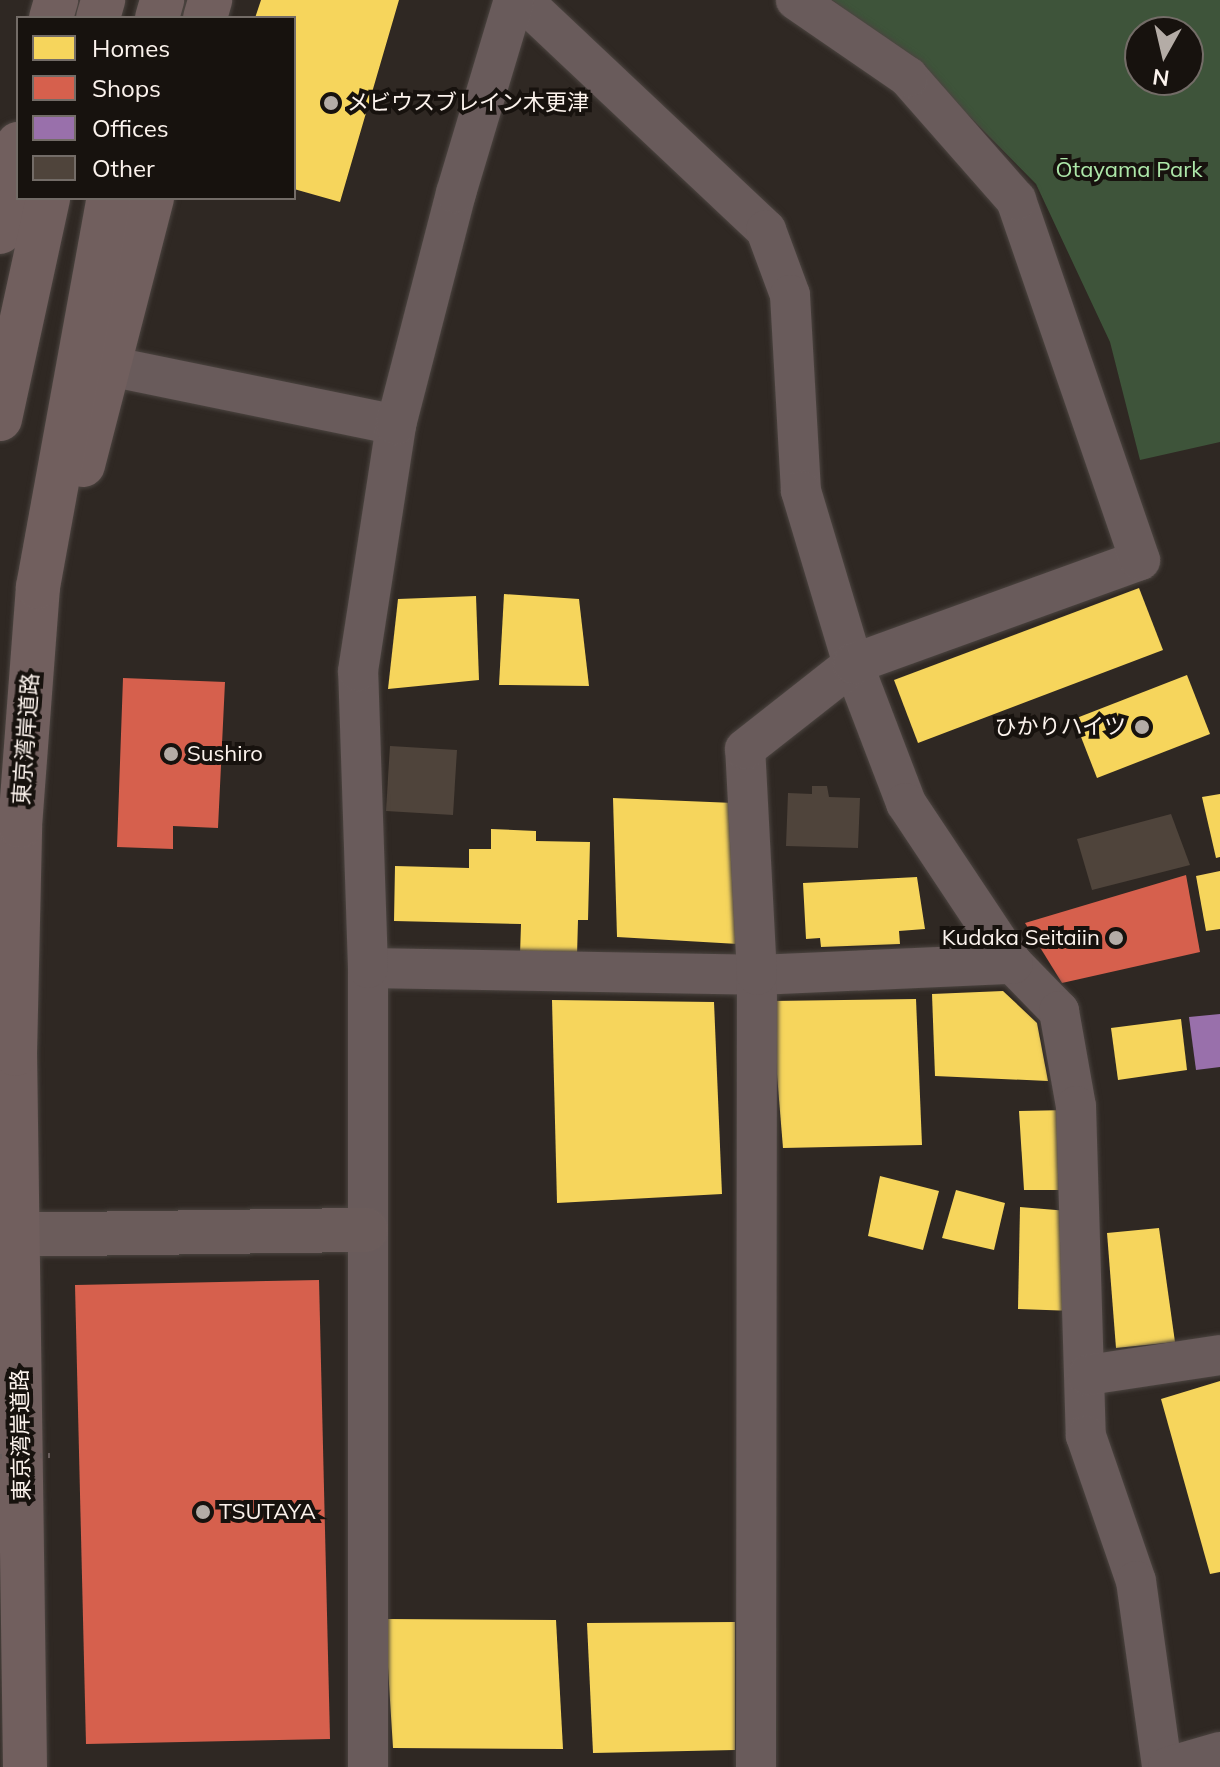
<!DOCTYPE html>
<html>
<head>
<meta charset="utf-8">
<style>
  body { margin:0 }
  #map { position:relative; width:1220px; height:1767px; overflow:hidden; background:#2f2823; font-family:Mulish,"Noto Sans JP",sans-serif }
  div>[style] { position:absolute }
  .green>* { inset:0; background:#3e543a }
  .homes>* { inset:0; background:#f6d55c }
  .shops>* { inset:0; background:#d6604d }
  .offices>* { inset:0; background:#9970ab }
  .building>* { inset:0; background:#4f443b }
  .roads { filter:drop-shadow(0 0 2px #4b4440) drop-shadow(0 0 2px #4b4440) }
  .street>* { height:40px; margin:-20px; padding:0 20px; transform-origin:20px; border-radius:20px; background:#695b5b }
  .secondary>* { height:44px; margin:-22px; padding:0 22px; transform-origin:22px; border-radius:22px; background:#6b5c5b }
  .highway>* { height:44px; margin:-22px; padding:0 22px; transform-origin:22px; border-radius:22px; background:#715f5e }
  .path-bridge>* { height:5px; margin-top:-2.5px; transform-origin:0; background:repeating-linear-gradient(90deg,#695e5d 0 2px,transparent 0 8px) }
  .dots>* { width:22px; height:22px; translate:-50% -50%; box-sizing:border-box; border:4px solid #17120e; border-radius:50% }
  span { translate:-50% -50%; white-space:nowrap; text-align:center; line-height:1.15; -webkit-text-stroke:8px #17120e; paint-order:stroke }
  .poi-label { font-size:22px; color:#fcf3ed }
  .left { translate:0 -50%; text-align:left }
  .right { translate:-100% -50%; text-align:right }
  .park-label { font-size:22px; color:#ade7a9 }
  .street-label { font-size:22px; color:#fcf3ed }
  .legend { position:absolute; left:16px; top:16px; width:280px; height:184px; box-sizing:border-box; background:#17120e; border:2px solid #736c67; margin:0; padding:10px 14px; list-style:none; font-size:24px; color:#fcf3ed }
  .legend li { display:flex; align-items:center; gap:16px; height:40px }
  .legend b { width:40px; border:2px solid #736c67 }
  .north { position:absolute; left:1124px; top:16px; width:80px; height:80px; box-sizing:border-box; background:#17120e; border:2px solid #736c67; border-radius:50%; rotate:188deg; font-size:22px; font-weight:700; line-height:32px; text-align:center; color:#fcf3ed }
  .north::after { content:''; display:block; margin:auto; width:28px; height:36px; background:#b4aca6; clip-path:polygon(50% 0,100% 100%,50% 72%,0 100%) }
</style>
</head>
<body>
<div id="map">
  <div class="green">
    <i style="clip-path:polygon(evenodd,832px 0,1220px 0,1220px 442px,1140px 460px,1110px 342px,1036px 184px,919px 65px,832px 0,1140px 32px,1188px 32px,1188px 80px,1140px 80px,1140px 32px)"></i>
  </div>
  <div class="homes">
    <i style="clip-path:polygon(261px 0,399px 0,340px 202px,294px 189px,294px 18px,255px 18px)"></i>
    <i style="clip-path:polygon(1139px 588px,1163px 650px,918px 743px,894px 680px)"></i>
    <i style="clip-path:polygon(504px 594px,579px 599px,589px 686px,499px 685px)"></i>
    <i style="clip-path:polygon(476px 596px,479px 680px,388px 689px,398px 599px)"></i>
    <i style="clip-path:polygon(1187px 675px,1210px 734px,1097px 778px,1074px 719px)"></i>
    <i style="clip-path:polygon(1220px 794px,1220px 857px,1216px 858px,1202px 797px)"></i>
    <i style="clip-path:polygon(613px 798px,734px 803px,738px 944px,617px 937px)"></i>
    <i style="clip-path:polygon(491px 829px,536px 831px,536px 841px,590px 842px,588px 920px,578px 920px,577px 956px,520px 955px,521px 924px,394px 921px,395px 866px,469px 868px,469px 849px,491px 849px)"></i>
    <i style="clip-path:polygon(1220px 871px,1220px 929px,1206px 931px,1196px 876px)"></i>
    <i style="clip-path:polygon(917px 877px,925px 929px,899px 931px,900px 944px,821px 947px,820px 938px,806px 939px,803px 883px)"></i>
    <i style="clip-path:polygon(1003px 991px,1037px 1023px,1048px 1081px,935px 1076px,932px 994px)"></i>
    <i style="clip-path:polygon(916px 999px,922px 1145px,783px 1148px,771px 1001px)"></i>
    <i style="clip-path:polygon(552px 1000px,714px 1002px,722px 1194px,557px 1203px)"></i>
    <i style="clip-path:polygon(1181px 1019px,1187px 1070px,1118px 1080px,1111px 1028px)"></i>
    <i style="clip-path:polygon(1068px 1110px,1076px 1190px,1024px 1190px,1019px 1111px)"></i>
    <i style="clip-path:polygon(880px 1176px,939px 1191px,923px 1250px,868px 1236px)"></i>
    <i style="clip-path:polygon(956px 1190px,1005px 1203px,994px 1250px,942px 1238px)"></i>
    <i style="clip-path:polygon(1020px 1207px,1068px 1211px,1074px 1311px,1018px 1309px)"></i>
    <i style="clip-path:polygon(1159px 1228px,1175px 1342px,1116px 1348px,1107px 1233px)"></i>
    <i style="clip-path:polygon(1220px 1381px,1220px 1572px,1210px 1574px,1161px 1399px)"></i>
    <i style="clip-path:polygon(385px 1619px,556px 1620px,563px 1749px,393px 1748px)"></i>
    <i style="clip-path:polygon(735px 1622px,735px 1750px,593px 1753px,587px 1623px)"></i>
  </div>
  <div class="shops">
    <i style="clip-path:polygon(123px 678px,225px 682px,218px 828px,173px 826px,173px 849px,117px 847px)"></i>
    <i style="clip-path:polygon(1186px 875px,1200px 952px,1062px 983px,1025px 923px)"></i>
    <i style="clip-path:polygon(319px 1280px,330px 1739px,86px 1744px,75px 1285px)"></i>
  </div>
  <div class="offices">
    <i style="clip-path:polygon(1220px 1014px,1220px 1067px,1196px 1070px,1189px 1017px)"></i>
  </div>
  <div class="building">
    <i style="clip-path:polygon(390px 746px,457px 750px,453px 815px,386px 811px)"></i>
    <i style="clip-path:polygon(812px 786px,827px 786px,829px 797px,860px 798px,858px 848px,786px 846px,788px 793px,812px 794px)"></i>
    <i style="clip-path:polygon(1171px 814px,1190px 865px,1092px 890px,1077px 839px)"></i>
  </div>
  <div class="roads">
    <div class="street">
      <i style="left:522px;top:0;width:335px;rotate:43.3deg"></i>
      <i style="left:766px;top:230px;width:69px;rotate:69.7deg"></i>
      <i style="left:790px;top:295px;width:196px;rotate:86.8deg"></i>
      <i style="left:801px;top:491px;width:181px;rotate:73.3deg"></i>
      <i style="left:853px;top:664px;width:149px;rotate:69.1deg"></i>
      <i style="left:906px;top:803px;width:193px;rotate:56.4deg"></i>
      <i style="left:1013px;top:964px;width:66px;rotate:45.6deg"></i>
      <i style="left:1059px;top:1011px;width:97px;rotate:79.9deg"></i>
      <i style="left:1076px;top:1106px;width:330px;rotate:88.3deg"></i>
      <i style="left:1086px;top:1436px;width:153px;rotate:71deg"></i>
      <i style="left:1136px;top:1581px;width:188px;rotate:82deg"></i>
      <i style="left:109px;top:366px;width:293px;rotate:11.6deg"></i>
      <i style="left:368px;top:968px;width:389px;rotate:1deg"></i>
      <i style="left:757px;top:975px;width:256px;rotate:-2.5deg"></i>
      <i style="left:1088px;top:1375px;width:134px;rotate:-8.6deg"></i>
      <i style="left:368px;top:1767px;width:799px;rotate:-90deg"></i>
      <i style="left:368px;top:968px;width:297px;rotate:-91.9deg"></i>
      <i style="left:358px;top:671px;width:249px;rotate:-81.2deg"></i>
      <i style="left:396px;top:425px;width:240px;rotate:-75.5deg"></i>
      <i style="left:456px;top:193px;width:202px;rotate:-73.3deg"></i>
      <i style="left:756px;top:1767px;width:792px;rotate:-89.93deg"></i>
      <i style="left:757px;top:975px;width:226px;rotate:-93deg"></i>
      <i style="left:745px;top:749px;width:137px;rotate:-38.2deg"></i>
      <i style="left:853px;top:664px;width:305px;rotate:-19.9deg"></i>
      <i style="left:1140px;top:560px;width:381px;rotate:-109deg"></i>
      <i style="left:1016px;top:200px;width:164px;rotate:-131.3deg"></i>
      <i style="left:908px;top:77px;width:136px;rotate:-145.5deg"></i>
      <i style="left:1168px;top:1767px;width:54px;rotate:-16.1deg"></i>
    </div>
    <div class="secondary">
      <i style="left:0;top:1235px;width:366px;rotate:-0.8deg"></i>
    </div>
    <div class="highway">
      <i style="left:51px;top:18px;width:19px;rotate:-74deg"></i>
      <i style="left:98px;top:18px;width:19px;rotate:-74deg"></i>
      <i style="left:157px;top:18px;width:19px;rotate:-74deg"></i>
      <i style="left:205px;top:18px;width:19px;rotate:-74deg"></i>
      <i style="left:0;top:232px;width:90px;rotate:-78.4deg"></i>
      <i style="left:0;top:419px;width:226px;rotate:-77.7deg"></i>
      <i style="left:83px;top:465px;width:276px;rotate:-75.5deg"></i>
      <i style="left:25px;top:1767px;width:713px;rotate:-90.8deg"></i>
      <i style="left:15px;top:1054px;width:228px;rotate:-88.7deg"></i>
      <i style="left:20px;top:826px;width:240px;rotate:-85.7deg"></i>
      <i style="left:38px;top:587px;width:395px;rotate:-79.7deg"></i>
    </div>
  </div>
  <div class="path-bridge">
    <i style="left:0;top:1456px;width:52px;rotate:-1.1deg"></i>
  </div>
  <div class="dots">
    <i style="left:331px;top:103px;background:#b4aca6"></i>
    <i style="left:1142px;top:727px;background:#b4aca6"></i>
    <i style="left:171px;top:754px;background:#b4aca6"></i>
    <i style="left:1116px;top:938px;background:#b4aca6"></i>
    <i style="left:203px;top:1512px;background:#b4aca6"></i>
  </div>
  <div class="poi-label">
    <span class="left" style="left:347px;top:103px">メビウスブレイン木更津</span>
    <span class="right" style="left:1126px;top:727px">ひかりハイツ</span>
    <span class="left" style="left:187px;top:754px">Sushiro</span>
    <span class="right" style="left:1100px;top:938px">Kudaka Seitaiin</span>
    <span class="left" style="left:219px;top:1512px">TSUTAYA</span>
  </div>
  <div class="park-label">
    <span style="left:1129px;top:170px">Ōtayama Park</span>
  </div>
  <div class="street-label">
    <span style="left:26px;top:739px;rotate:-86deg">東京湾岸道路</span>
    <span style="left:21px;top:1435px;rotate:-91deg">東京湾岸道路</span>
  </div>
  <ul class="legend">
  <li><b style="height:22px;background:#f6d55c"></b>Homes</li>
  <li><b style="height:22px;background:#d6604d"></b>Shops</li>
  <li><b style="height:22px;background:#9970ab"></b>Offices</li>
  <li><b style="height:22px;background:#4f443b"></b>Other</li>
  </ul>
  <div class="north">N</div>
</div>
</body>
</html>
